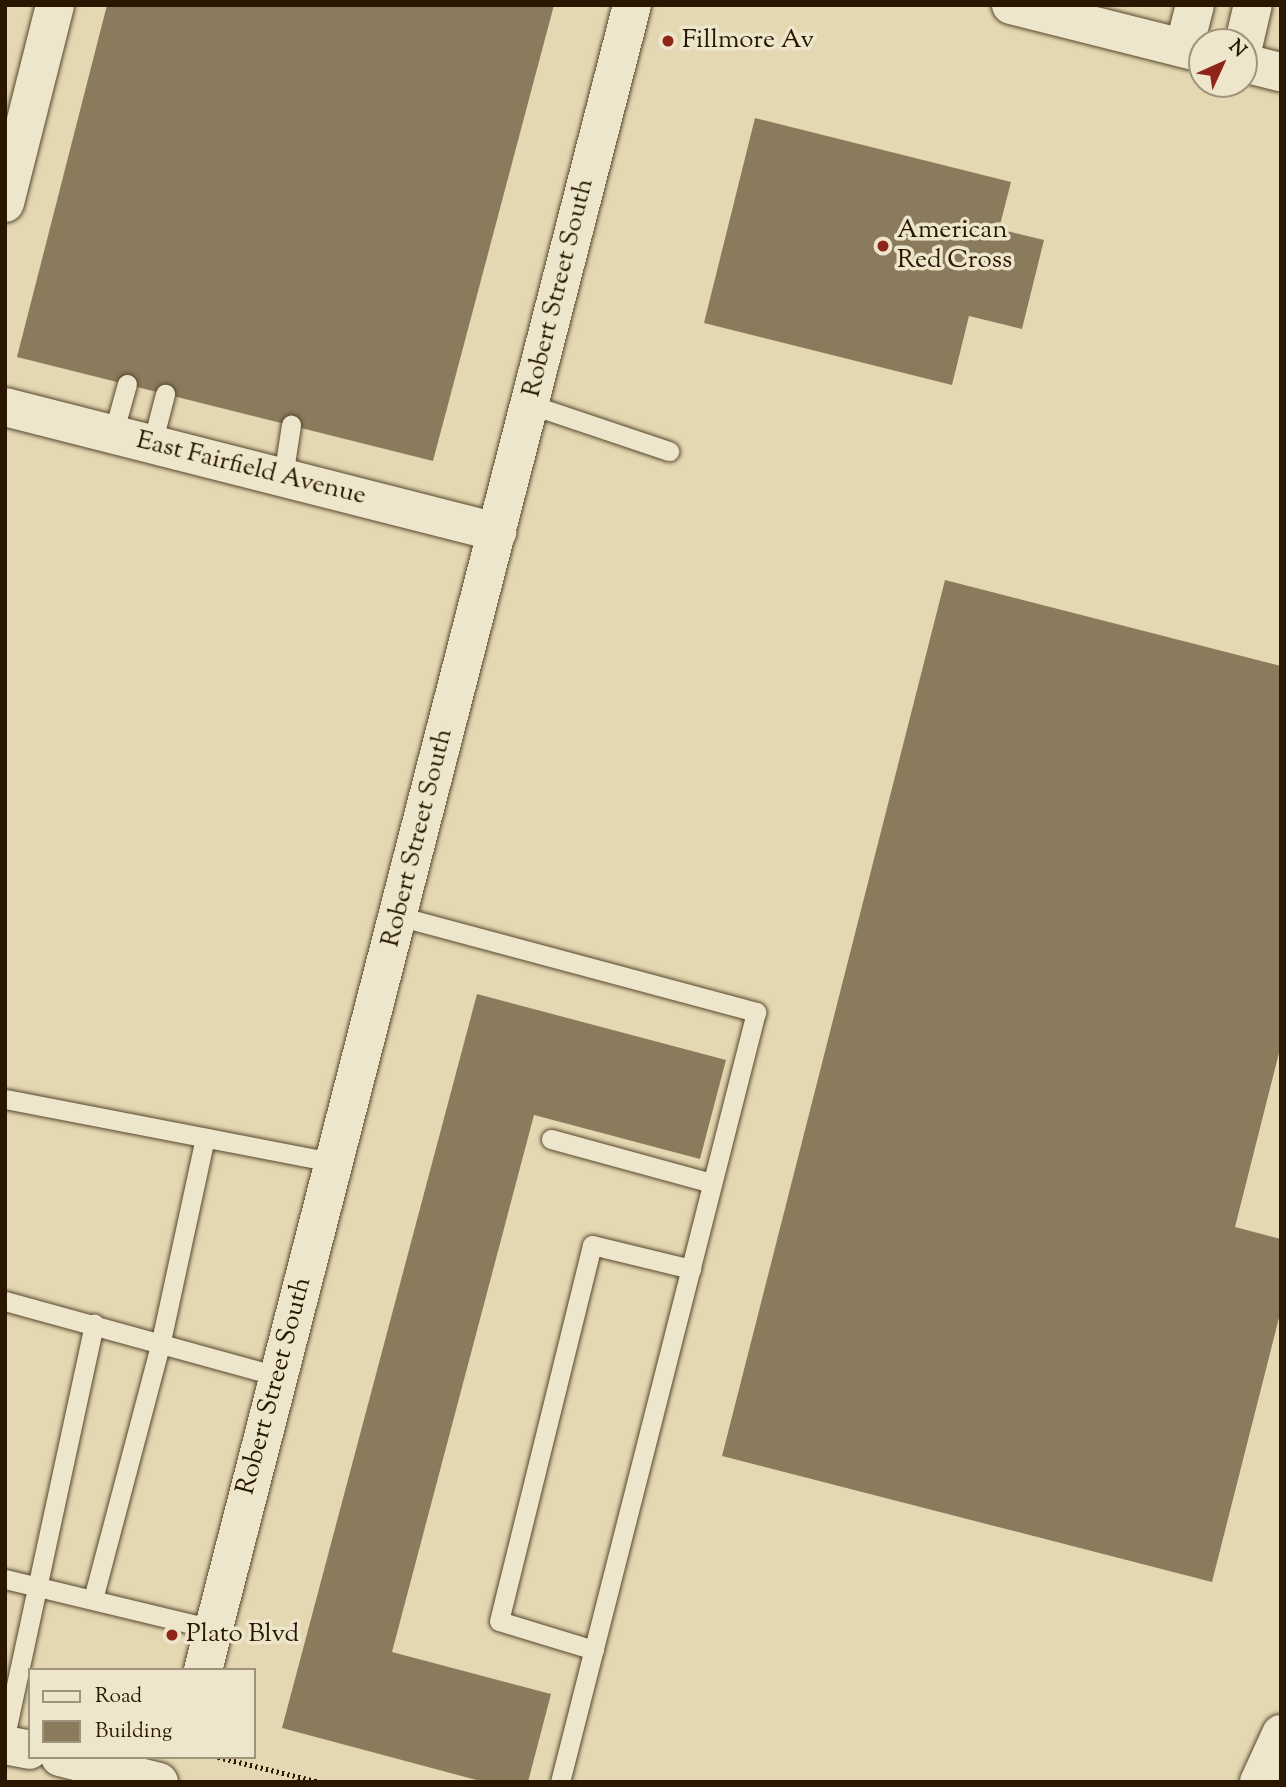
<!DOCTYPE html>
<html>
<head>
<meta charset="utf-8">
<style>
  body { margin:0 }
  #map { position:relative; width:1286px; height:1787px; overflow:hidden; background:#e4d8b2; font-family:"Sorts Mill Goudy",serif }
  div>[style] { position:absolute }
  .building>* { inset:0; background:#8b7b5d }
  .path>* { height:4.5px; margin-top:-2.25px; transform-origin:0; background:repeating-linear-gradient(90deg,#2a1701 0 2px,transparent 0 5.5px) }
  .roads { filter:drop-shadow(0 0 2px #58472d) drop-shadow(0 0 2px #58472d) }
  .service>* { height:19px; margin:-9.5px; padding:0 9.5px; transform-origin:9.5px; border-radius:9.5px; background:#ede6cd }
  .minor>* { height:38px; margin:-19px; padding:0 19px; transform-origin:19px; border-radius:19px; background:#ede6cd }
  .tertiary>* { height:38px; margin:-19px; padding:0 19px; transform-origin:19px; border-radius:19px; background:#ede6cd }
  .secondary>* { height:38px; margin:-19px; padding:0 19px; transform-origin:19px; border-radius:19px; background:#ede6cd }
  .dots>* { width:19px; height:19px; translate:-50% -50%; box-sizing:border-box; border:4px solid #ede6cd; border-radius:50% }
  span { translate:-50% -50%; white-space:nowrap; text-align:center; line-height:1.15; -webkit-text-stroke:7px #ede6cd; paint-order:stroke }
  .poi-label { font-size:26px; color:#2a1701 }
  .left { translate:0 -50%; text-align:left }
  .street-label { font-size:26px; color:#2a1701 }
  .frame { position:absolute; inset:0; border:7px solid #2a1701; pointer-events:none }
  .legend { position:absolute; left:28px; top:1668px; width:228px; height:91px; box-sizing:border-box; background:#ede6cd; border:2px solid #9f937b; margin:0; padding:9px 12px; list-style:none; font-size:21px; color:#2a1701 }
  .legend li { display:flex; align-items:center; gap:14px; height:35px }
  .legend b { width:35px; border:2px solid #9f937b }
  .north { position:absolute; left:1188px; top:28px; width:70px; height:70px; box-sizing:border-box; background:#ede6cd; border:2px solid #9f937b; border-radius:50%; rotate:45deg; font-size:19px; font-weight:700; line-height:28px; text-align:center; color:#2a1701 }
  .north::after { content:''; display:block; margin:auto; width:24px; height:32px; background:#8f2418; clip-path:polygon(50% 0,100% 100%,50% 72%,0 100%) }
</style>
</head>
<body>
<div id="map">
  <div class="building">
    <i style="clip-path:polygon(107px 5px,554px 5px,433px 461px,17px 357px)"></i>
    <i style="clip-path:polygon(755px 118px,1011px 182px,999px 229px,1044px 240px,1022px 329px,969px 316px,952px 385px,704px 323px)"></i>
    <i style="clip-path:polygon(945px 580px,1281px 666px,1281px 1045px,1235px 1227px,1281px 1239px,1281px 1310px,1212px 1582px,722px 1456px)"></i>
    <i style="clip-path:polygon(477px 994px,726px 1060px,700px 1159px,534px 1115px,392px 1652px,551px 1694px,528px 1782px,484px 1782px,282px 1728px)"></i>
  </div>
  <div class="path">
    <i style="left:218px;top:1757px;width:105px;rotate:13.8deg"></i>
  </div>
  <div class="roads">
    <div class="service">
      <i style="left:529px;top:404px;width:148px;rotate:18.6deg"></i>
      <i style="left:113px;top:434px;width:52px;rotate:-74.4deg"></i>
      <i style="left:152px;top:444px;width:52px;rotate:-75.4deg"></i>
      <i style="left:283px;top:477px;width:53px;rotate:-81.3deg"></i>
      <i style="left:398px;top:916px;width:371px;rotate:15deg"></i>
      <i style="left:756px;top:1012px;width:795px;rotate:104.28deg"></i>
      <i style="left:5px;top:1099px;width:334px;rotate:10.9deg"></i>
      <i style="left:551px;top:1139px;width:167px;rotate:15.3deg"></i>
      <i style="left:5px;top:1301px;width:283px;rotate:15.4deg"></i>
      <i style="left:5px;top:1579px;width:215px;rotate:13.5deg"></i>
      <i style="left:93px;top:1599px;width:267px;rotate:-75.2deg"></i>
      <i style="left:161px;top:1341px;width:208px;rotate:-77.8deg"></i>
      <i style="left:594px;top:1650px;width:99px;rotate:-163deg"></i>
      <i style="left:499px;top:1621px;width:387px;rotate:-76.1deg"></i>
      <i style="left:592px;top:1245px;width:102px;rotate:13.6deg"></i>
      <i style="left:5px;top:1736px;width:422px;rotate:-77.8deg"></i>
    </div>
    <div class="minor">
      <i style="left:1244px;top:43px;width:39px;rotate:-77deg"></i>
      <i style="left:1184px;top:48px;width:44px;rotate:-75.7deg"></i>
      <i style="left:5px;top:203px;width:204px;rotate:-75.8deg"></i>
      <i style="left:5px;top:407px;width:508px;rotate:14.26deg"></i>
    </div>
    <div class="tertiary">
      <i style="left:1011px;top:5px;width:197px;rotate:14.1deg"></i>
      <i style="left:1244px;top:63px;width:38px;rotate:14deg"></i>
      <i style="left:1259px;top:1782px;width:53px;rotate:-65.4deg"></i>
    </div>
    <div class="secondary">
      <i style="left:203px;top:1670px;width:1719px;rotate:-75.55deg"></i>
      <i style="left:5px;top:1745px;width:25px;rotate:11deg"></i>
      <i style="left:60px;top:1757px;width:102px;rotate:14.2deg"></i>
    </div>
  </div>
  <div class="dots">
    <i style="left:668px;top:41px;background:#8f2418"></i>
    <i style="left:883px;top:246px;background:#8f2418"></i>
    <i style="left:172px;top:1635px;background:#8f2418"></i>
  </div>
  <div class="poi-label">
    <span class="left" style="left:682px;top:41px">Fillmore Av</span>
    <span class="left" style="left:897px;top:246px">American<br>Red Cross</span>
    <span class="left" style="left:186px;top:1635px">Plato Blvd</span>
  </div>
  <div class="street-label">
    <span style="left:559px;top:288px;rotate:-76deg">Robert Street South</span>
    <span style="left:251px;top:469px;rotate:14deg">East Fairfield Avenue</span>
    <span style="left:418px;top:838px;rotate:-76deg">Robert Street South</span>
    <span style="left:275px;top:1386px;rotate:-75deg">Robert Street South</span>
  </div>
  <div class="frame"></div>
  <ul class="legend">
  <li><b style="height:9px;background:#ede6cd"></b>Road</li>
  <li><b style="height:19px;background:#8b7b5d"></b>Building</li>
  </ul>
  <div class="north">N</div>
</div>
</body>
</html>
